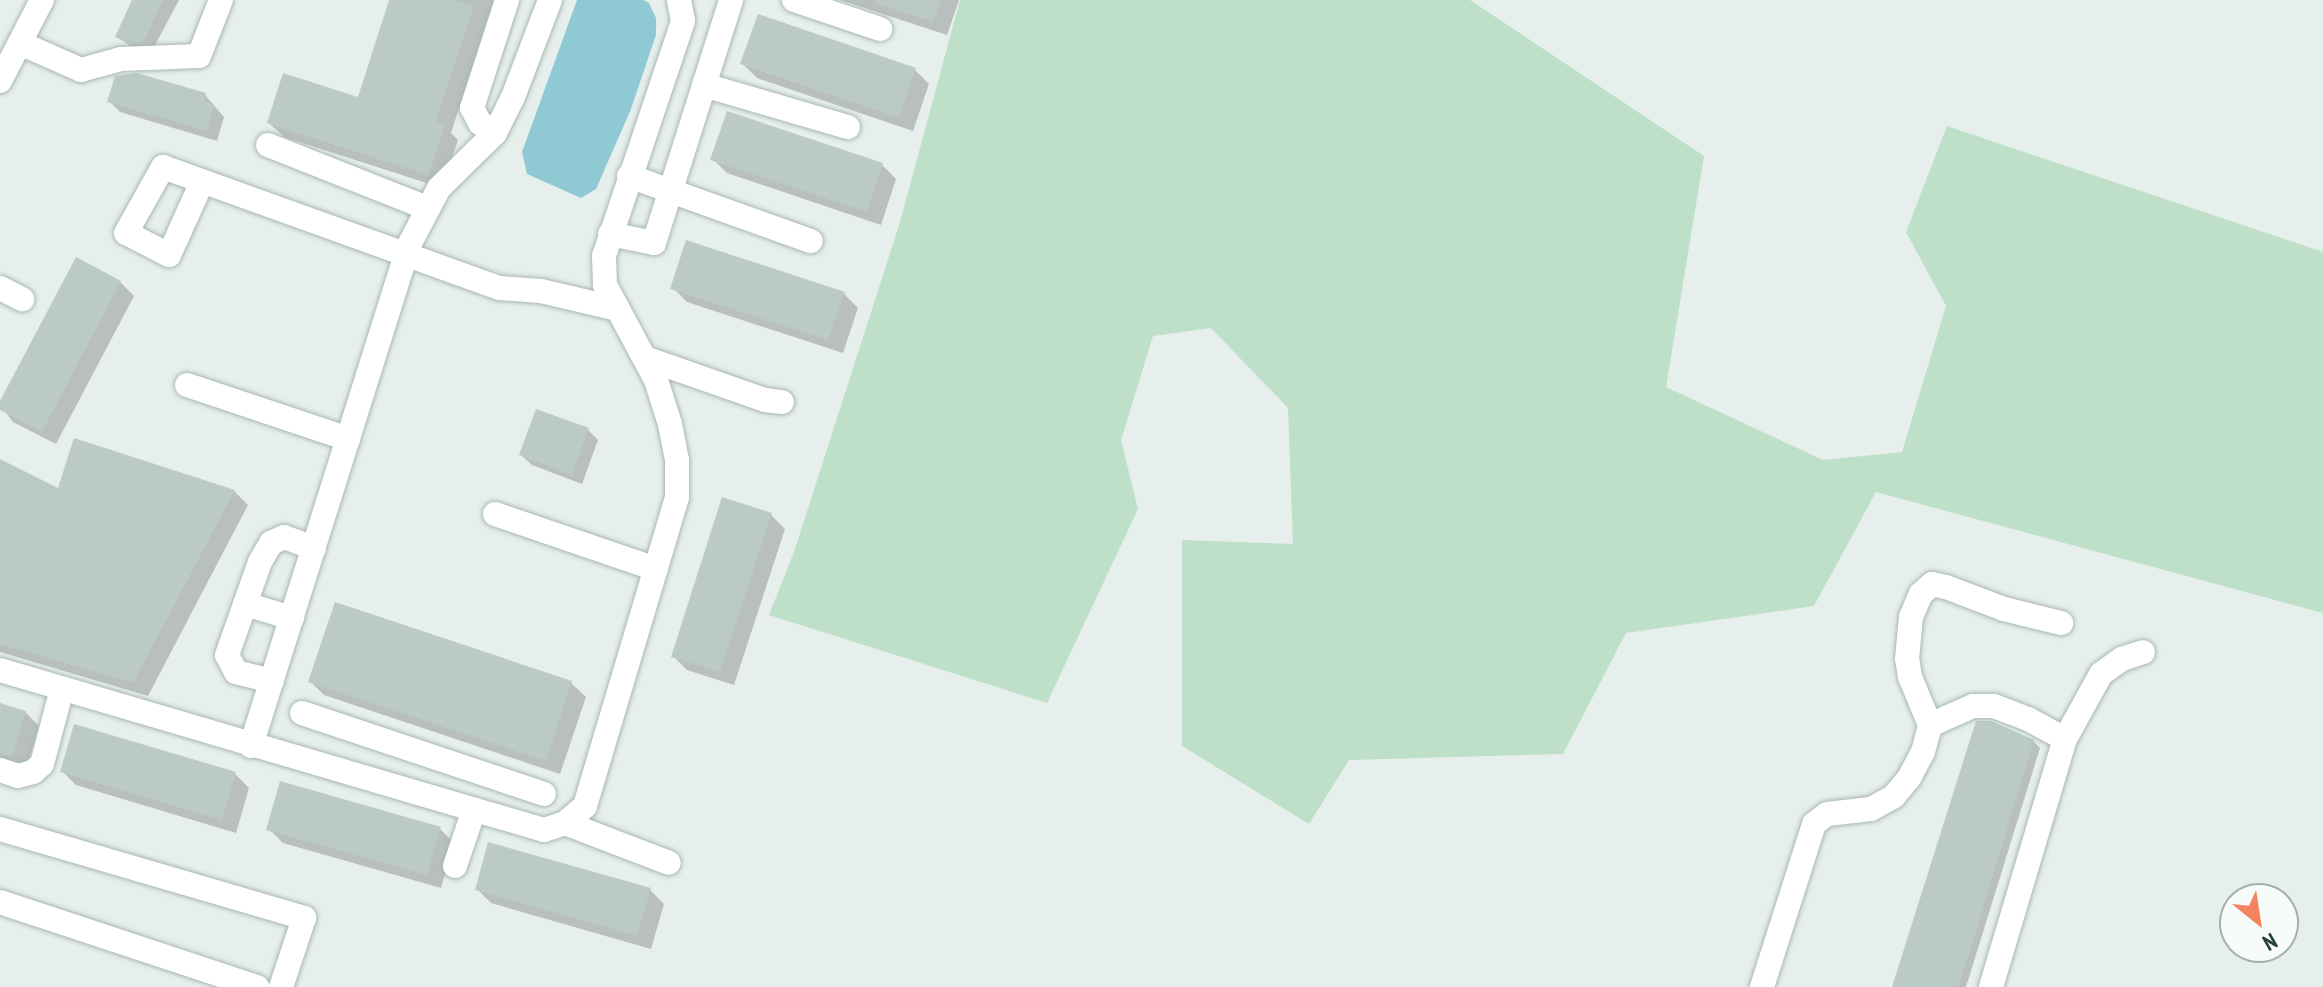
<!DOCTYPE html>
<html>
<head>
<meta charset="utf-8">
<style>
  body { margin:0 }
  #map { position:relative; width:2323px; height:987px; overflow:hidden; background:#e6efeb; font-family:"PT Sans Narrow",sans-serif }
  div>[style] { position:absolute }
  .green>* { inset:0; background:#bfe0c8 }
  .water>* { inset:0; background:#8ec9d4 }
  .shadow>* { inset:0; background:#0003 }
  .building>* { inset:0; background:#bbcac4 }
  .roads { filter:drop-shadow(0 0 2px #a8b8b2) drop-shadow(0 0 2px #a8b8b2) }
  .minor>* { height:24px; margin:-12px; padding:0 12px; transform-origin:12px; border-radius:12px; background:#fff }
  span { translate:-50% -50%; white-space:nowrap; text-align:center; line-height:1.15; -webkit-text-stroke:7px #f7fbf9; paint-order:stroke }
  .north { position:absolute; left:2219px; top:883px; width:80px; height:80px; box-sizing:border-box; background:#f7fbf9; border:2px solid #a3b1ad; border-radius:50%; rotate:150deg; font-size:22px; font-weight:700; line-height:32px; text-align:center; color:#24423a }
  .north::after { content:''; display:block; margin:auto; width:28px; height:36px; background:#f4845f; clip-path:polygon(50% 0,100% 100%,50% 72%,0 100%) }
</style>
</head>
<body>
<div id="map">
  <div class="green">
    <i style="clip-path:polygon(960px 0,1470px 0,1704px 156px,1666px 387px,1823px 460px,1902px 452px,1946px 306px,1906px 232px,1947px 126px,2323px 252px,2323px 613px,1876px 492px,1814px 606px,1626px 633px,1563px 754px,1349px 760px,1309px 824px,1182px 746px,1182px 540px,1293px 544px,1288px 408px,1211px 328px,1153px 336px,1121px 440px,1138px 509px,1047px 703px,769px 615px,794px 552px,900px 222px)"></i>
  </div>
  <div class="water">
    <i style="clip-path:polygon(577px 0,643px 0,649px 3px,656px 18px,656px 35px,631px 109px,596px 189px,581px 198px,527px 174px,522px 152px)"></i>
  </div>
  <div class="shadow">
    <i style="clip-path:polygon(134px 0,179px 0,152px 51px,140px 52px,117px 37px)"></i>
    <i style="clip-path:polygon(391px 0,494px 0,451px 133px,458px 140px,442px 188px,284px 137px,269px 123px,359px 99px)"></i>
    <i style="clip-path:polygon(840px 0,959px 0,947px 35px)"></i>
    <i style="clip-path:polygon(743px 64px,915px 70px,929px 84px,913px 131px,757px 78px)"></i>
    <i style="clip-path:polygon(205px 95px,224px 117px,217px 141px,120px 112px,110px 102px)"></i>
    <i style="clip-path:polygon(713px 159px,882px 165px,896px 179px,881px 225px,727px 173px)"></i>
    <i style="clip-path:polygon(120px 282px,134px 296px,56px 444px,13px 422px,0 405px)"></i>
    <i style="clip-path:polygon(673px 288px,844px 294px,858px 308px,843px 353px,687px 302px)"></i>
    <i style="clip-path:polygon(588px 430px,598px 440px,582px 484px,532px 465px,521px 455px)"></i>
    <i style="clip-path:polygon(0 462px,59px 491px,234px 491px,248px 505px,148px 696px,0 652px)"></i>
    <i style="clip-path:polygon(770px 514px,785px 529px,734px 685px,687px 670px,673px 656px)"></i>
    <i style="clip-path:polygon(336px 604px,571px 683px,586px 697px,560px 774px,324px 695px,310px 681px)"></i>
    <i style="clip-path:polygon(0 705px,25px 712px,39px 726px,26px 770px,0 763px)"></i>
    <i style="clip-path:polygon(2033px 741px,2040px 748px,1966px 987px,1895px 987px)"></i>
    <i style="clip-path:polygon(62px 771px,235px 774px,249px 788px,236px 833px,76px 785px)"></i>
    <i style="clip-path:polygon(269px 829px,440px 829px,454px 843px,441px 888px,283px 843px)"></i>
    <i style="clip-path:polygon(477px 889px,650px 890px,664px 904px,651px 949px,491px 903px)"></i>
  </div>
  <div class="building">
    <i style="clip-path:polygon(132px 0,163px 0,143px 43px,130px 44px,115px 37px)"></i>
    <i style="clip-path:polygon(389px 0,454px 0,474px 6px,436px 121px,445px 124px,428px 175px,267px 123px,283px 73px,358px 97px)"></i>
    <i style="clip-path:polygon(876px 0,941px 0,933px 22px,875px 3px)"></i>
    <i style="clip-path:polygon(758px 14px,916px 68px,899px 118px,740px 64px)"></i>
    <i style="clip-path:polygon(137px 73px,206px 93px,204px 102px,214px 105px,207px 131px,107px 102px,115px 76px)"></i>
    <i style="clip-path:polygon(727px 111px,883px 163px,867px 212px,710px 160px)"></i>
    <i style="clip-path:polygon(686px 240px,845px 292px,828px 340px,670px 289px)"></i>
    <i style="clip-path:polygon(76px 257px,121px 281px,42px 432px,0 410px,0 401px)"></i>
    <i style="clip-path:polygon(536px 409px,589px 428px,572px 475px,519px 455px)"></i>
    <i style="clip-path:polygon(74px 438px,235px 490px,133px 683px,0 644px,0 459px,58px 488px)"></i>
    <i style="clip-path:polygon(722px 497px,772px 513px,720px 672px,671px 657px)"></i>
    <i style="clip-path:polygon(335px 602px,572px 681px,546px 761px,308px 682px)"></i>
    <i style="clip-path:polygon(0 703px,26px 711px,12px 757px,0 754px)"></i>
    <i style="clip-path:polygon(1976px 721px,1991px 721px,2034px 740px,1969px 954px,1958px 987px,1892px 987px)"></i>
    <i style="clip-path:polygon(74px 724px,236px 772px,222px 820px,60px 772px)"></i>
    <i style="clip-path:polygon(280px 781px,441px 827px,427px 875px,266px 830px)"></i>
    <i style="clip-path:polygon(488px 842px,651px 888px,637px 936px,475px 890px)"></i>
  </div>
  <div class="roads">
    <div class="minor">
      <i style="left:794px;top:0;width:91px;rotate:18.6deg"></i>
      <i style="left:20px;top:43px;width:67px;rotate:23.9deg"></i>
      <i style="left:81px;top:70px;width:41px;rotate:-15.4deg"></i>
      <i style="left:121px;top:59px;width:78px;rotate:-2.2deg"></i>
      <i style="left:199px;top:56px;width:60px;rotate:-68.6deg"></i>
      <i style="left:0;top:81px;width:91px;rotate:-62.6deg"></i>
      <i style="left:704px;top:85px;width:150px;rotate:16.3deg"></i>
      <i style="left:495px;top:133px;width:18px;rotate:-146deg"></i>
      <i style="left:480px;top:123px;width:17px;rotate:-118deg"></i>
      <i style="left:472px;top:108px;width:114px;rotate:-72deg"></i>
      <i style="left:268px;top:145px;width:171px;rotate:21.6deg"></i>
      <i style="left:629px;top:176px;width:193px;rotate:19.7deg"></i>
      <i style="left:202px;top:182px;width:80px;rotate:114.3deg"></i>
      <i style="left:169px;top:255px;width:48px;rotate:-152.9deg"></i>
      <i style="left:126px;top:233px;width:76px;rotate:-60.7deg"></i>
      <i style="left:163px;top:167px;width:358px;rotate:19.8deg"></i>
      <i style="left:500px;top:288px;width:41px;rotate:4.2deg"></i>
      <i style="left:541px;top:291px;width:79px;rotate:13.2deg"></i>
      <i style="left:610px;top:234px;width:45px;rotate:11.6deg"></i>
      <i style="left:654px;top:243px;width:255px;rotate:-72.4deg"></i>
      <i style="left:0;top:288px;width:25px;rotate:27deg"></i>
      <i style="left:645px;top:358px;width:127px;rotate:19.3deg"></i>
      <i style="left:765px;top:400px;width:17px;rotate:7deg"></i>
      <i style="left:187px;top:385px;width:170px;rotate:18.5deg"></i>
      <i style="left:495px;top:514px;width:170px;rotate:18.9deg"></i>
      <i style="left:245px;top:604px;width:49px;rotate:16.6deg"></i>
      <i style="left:0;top:670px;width:567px;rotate:16.39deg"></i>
      <i style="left:544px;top:830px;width:22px;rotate:-18deg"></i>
      <i style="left:565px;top:823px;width:26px;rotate:-40deg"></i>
      <i style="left:585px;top:806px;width:321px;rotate:-73.4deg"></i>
      <i style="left:677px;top:498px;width:38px;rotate:-90deg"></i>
      <i style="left:677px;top:460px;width:37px;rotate:-101deg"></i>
      <i style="left:670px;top:424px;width:46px;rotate:-107.7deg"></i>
      <i style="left:656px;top:380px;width:108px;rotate:-118.2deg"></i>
      <i style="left:605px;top:285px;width:29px;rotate:-92deg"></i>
      <i style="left:604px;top:256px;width:248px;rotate:-71.4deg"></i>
      <i style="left:683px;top:21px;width:21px;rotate:-101deg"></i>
      <i style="left:272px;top:681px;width:37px;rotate:-166deg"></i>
      <i style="left:236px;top:672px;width:19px;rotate:-118deg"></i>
      <i style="left:227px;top:655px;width:99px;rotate:-70.5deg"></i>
      <i style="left:260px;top:562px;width:22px;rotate:-60deg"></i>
      <i style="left:271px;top:543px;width:14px;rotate:-25deg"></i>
      <i style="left:284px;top:537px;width:32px;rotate:20deg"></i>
      <i style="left:302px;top:713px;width:255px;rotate:18.5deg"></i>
      <i style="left:1930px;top:725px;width:47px;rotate:-23.8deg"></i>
      <i style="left:1973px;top:706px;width:21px"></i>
      <i style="left:1994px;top:706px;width:36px;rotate:21deg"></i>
      <i style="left:2028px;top:719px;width:42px;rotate:28.4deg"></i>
      <i style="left:251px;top:746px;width:525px;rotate:-72.5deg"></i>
      <i style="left:409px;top:245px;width:64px;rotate:-62.2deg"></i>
      <i style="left:439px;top:188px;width:78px;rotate:-44.5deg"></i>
      <i style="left:495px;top:133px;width:40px;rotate:-63.4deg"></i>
      <i style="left:513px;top:97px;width:104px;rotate:-69.1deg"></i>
      <i style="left:0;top:770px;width:19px;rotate:18deg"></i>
      <i style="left:18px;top:776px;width:16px;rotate:-15deg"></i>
      <i style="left:33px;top:772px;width:12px;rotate:-42deg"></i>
      <i style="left:42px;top:764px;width:78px;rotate:-75.1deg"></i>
      <i style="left:565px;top:823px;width:111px;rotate:21deg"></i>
      <i style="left:0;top:829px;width:317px;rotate:16.3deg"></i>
      <i style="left:304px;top:918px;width:73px;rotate:108.4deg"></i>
      <i style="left:455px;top:866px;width:59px;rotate:-71.3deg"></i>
      <i style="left:0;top:902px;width:271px;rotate:18.3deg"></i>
      <i style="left:1762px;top:987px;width:171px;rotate:-72.3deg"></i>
      <i style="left:1814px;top:824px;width:16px;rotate:-38deg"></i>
      <i style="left:1827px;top:814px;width:44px;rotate:-6.5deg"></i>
      <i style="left:1871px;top:809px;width:26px;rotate:-29deg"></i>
      <i style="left:1894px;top:796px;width:23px;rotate:-50deg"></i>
      <i style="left:1909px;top:778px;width:30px;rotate:-62deg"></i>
      <i style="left:1923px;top:752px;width:28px;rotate:-75deg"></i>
      <i style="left:1930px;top:725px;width:52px;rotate:-112.6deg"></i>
      <i style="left:1910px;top:677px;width:18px;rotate:-99deg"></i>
      <i style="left:1907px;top:659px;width:42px;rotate:-84.6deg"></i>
      <i style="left:1911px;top:617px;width:25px;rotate:-67deg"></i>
      <i style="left:1921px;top:594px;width:15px;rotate:-42deg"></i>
      <i style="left:1932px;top:584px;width:14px;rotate:12deg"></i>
      <i style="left:1946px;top:587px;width:62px;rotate:20.8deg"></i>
      <i style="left:2004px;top:609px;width:59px;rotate:13.8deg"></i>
      <i style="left:1991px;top:987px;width:259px;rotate:-73.4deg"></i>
      <i style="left:2065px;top:739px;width:74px;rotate:-61deg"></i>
      <i style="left:2101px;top:674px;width:26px;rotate:-36deg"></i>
      <i style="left:2122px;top:659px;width:22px;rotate:-18deg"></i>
    </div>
  </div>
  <div class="north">N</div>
</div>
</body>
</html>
